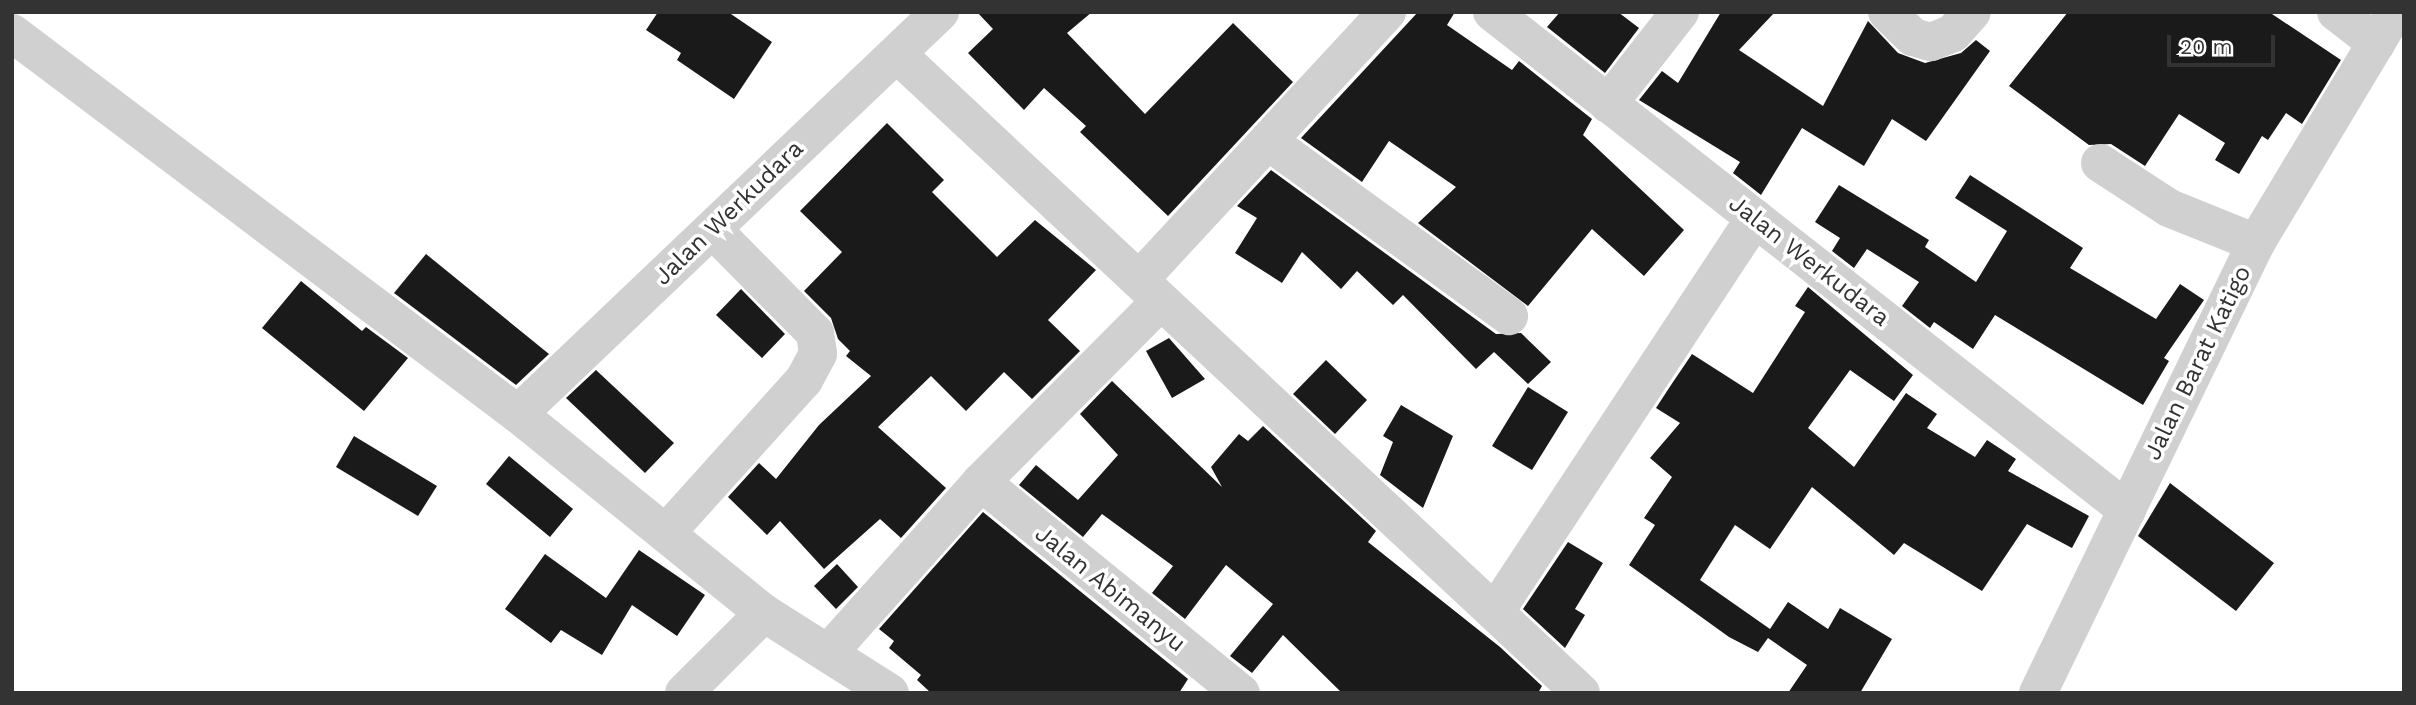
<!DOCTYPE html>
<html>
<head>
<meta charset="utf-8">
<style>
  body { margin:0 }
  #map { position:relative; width:2416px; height:705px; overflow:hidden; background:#fff; font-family:"Work Sans",sans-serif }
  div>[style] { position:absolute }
  .building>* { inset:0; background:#1a1a1a }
  .street>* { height:38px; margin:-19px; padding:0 19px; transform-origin:19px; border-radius:19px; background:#d0d0d0 }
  span { translate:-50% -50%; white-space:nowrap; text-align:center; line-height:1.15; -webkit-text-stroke:7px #fff; paint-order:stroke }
  .street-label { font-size:24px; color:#333 }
  .frame { position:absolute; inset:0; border:14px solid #333; pointer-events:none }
  .scale { position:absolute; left:2167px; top:35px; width:108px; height:32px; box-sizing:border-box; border:4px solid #333; border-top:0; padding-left:9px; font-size:21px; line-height:24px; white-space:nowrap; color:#333; -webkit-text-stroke:5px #fff; paint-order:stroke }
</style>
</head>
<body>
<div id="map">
  <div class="building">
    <i style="clip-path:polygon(658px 12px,728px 12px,772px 42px,734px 99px,677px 60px,681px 53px,646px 30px)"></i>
    <i style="clip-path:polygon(977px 12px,1092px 12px,1067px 33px,1145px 114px,1233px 23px,1293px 82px,1168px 216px,1080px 132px,1086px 126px,1044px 88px,1024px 110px,968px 53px,993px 29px)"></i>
    <i style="clip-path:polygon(1418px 12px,1455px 12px,1447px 25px,1512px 70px,1519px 61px,1592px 119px,1583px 135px,1684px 230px,1644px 276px,1592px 229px,1528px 306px,1418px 223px,1456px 187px,1389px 141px,1362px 182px,1301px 138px)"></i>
    <i style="clip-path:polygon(1560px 12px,1618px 12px,1639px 28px,1605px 73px,1547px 27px)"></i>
    <i style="clip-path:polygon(1721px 12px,1775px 12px,1739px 50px,1823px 106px,1868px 21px,1898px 53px,1925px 63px,1961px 53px,1976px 40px,1990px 51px,1926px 141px,1892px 119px,1864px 166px,1802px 128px,1761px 195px,1733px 173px,1740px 162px,1639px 100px,1662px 71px,1678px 83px)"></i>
    <i style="clip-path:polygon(2068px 12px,2269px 12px,2341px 60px,2302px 124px,2286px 113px,2268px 140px,2262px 136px,2239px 174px,2215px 160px,2225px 143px,2179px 114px,2145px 166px,2111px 144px,2089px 145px,2009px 86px)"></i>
    <i style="clip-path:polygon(887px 123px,944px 180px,932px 192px,997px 257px,1035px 220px,1096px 270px,1048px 320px,1080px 351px,1032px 399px,1004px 372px,966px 411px,931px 376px,878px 427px,946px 488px,901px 538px,880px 519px,824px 569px,780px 521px,767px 535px,728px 497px,759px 463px,776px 479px,819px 425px,871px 376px,846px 356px,850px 351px,838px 339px,831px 318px,804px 291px,842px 252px,800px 211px)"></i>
    <i style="clip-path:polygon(1271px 170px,1496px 334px,1521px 333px,1551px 362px,1528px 384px,1494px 352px,1476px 369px,1403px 295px,1393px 305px,1357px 271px,1341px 289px,1302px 252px,1282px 283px,1235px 253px,1257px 218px,1237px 206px)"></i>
    <i style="clip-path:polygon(1970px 175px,2083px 248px,2070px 268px,2156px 319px,2180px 284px,2204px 300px,2164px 358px,2169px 361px,2143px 405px,1995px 315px,1973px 349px,1934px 322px,1930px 328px,1902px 306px,1919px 282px,1867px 249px,1854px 268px,1832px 251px,1840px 238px,1815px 222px,1839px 185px,1929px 240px,1925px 247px,1976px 282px,2007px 231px,1955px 198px)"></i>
    <i style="clip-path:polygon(426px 254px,549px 354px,516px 385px,394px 293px)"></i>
    <i style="clip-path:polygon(301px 281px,362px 331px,366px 327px,408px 358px,364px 411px,262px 328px)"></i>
    <i style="clip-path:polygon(1808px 287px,1913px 375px,1894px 401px,1850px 370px,1808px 428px,1854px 467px,1906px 393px,1937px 414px,1927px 428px,1975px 457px,1987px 440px,2016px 459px,2008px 471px,2089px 516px,2072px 548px,2027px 524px,1982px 591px,1904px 543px,1894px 555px,1812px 487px,1770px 549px,1735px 525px,1700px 580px,1770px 629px,1788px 602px,1828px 629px,1840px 608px,1892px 639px,1860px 693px,1788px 693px,1807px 665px,1768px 638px,1758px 652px,1729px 637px,1629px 565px,1655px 525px,1644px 518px,1672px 477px,1650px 458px,1680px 423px,1656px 408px,1671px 385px,1692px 354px,1753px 393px,1805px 312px,1795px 306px)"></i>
    <i style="clip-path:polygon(741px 289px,785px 334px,762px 358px,716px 315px)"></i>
    <i style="clip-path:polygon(1169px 338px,1205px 379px,1172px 398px,1146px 351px)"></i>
    <i style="clip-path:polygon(1326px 360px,1367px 400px,1335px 434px,1293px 394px)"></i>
    <i style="clip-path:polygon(596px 370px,674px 443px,645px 473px,566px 398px)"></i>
    <i style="clip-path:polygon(1112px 381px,1222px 487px,1211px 467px,1239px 434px,1248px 441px,1263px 426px,1376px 531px,1368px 542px,1500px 647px,1542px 686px,1538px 693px,1342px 693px,1283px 635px,1252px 673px,1230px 656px,1273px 604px,1226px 565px,1185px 619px,1152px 593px,1173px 566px,1102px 514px,1083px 537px,1019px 485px,1036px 465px,1078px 500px,1118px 455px,1080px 414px)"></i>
    <i style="clip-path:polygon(1528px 387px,1568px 412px,1532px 470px,1492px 446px)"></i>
    <i style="clip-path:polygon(1401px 405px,1453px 436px,1423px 508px,1380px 475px,1393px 442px,1383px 436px)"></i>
    <i style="clip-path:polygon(354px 436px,437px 486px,418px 516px,336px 467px)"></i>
    <i style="clip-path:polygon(509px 456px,573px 509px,550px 537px,486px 484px)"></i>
    <i style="clip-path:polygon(2170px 483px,2274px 563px,2236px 611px,2138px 536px)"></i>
    <i style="clip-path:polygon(983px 512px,1188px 679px,1179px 693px,931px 693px,917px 680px,921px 675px,889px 648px,894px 641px,879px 629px)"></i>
    <i style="clip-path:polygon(1568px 542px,1603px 563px,1575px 609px,1585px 615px,1565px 648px,1523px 609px)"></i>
    <i style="clip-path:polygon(639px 550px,705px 595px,677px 636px,632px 605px,602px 655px,561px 630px,551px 643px,505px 609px,545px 554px,606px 598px)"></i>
    <i style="clip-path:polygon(837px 564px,858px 587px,836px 609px,814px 586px)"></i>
  </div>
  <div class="street">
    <i style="left:1492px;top:12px;width:807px;rotate:38.11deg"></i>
    <i style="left:1887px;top:12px;width:36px;rotate:44deg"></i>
    <i style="left:1913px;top:37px;width:19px;rotate:16deg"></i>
    <i style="left:1931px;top:42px;width:24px;rotate:-22deg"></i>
    <i style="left:1953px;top:33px;width:28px;rotate:-48deg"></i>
    <i style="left:2336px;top:12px;width:51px;rotate:37.8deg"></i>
    <i style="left:12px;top:33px;width:633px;rotate:36.98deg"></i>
    <i style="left:518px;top:414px;width:316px;rotate:39deg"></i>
    <i style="left:897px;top:54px;width:936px;rotate:43.05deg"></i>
    <i style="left:1608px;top:104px;width:117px;rotate:-52deg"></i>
    <i style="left:1268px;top:141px;width:298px;rotate:36deg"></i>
    <i style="left:2100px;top:163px;width:82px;rotate:33.1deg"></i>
    <i style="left:2169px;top:208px;width:94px;rotate:21.9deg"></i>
    <i style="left:1139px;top:280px;width:365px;rotate:-47.2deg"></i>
    <i style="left:518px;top:414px;width:583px;rotate:-43.61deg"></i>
    <i style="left:981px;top:482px;width:335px;rotate:39.1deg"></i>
    <i style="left:666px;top:533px;width:206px;rotate:-48deg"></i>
    <i style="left:804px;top:380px;width:30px;rotate:-62deg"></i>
    <i style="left:818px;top:354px;width:21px;rotate:-98deg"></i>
    <i style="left:815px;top:333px;width:146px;rotate:-134.7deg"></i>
    <i style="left:1495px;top:612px;width:472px;rotate:-56.6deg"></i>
    <i style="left:830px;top:651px;width:227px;rotate:-48.2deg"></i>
    <i style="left:981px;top:482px;width:255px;rotate:-45.2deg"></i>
    <i style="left:684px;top:693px;width:113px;rotate:-45deg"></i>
    <i style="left:764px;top:613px;width:149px;rotate:32.4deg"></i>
    <i style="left:2038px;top:693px;width:500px;rotate:-64.15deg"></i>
    <i style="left:2256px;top:243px;width:270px;rotate:-59deg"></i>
  </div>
  <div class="street-label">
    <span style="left:729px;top:213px;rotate:-44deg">Jalan Werkudara</span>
    <span style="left:1809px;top:261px;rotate:38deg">Jalan Werkudara</span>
    <span style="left:2198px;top:363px;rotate:-64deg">Jalan Barat Katigo</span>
    <span style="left:1110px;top:589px;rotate:39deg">Jalan Abimanyu</span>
  </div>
  <div class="frame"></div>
  <div class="scale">20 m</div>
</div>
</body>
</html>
